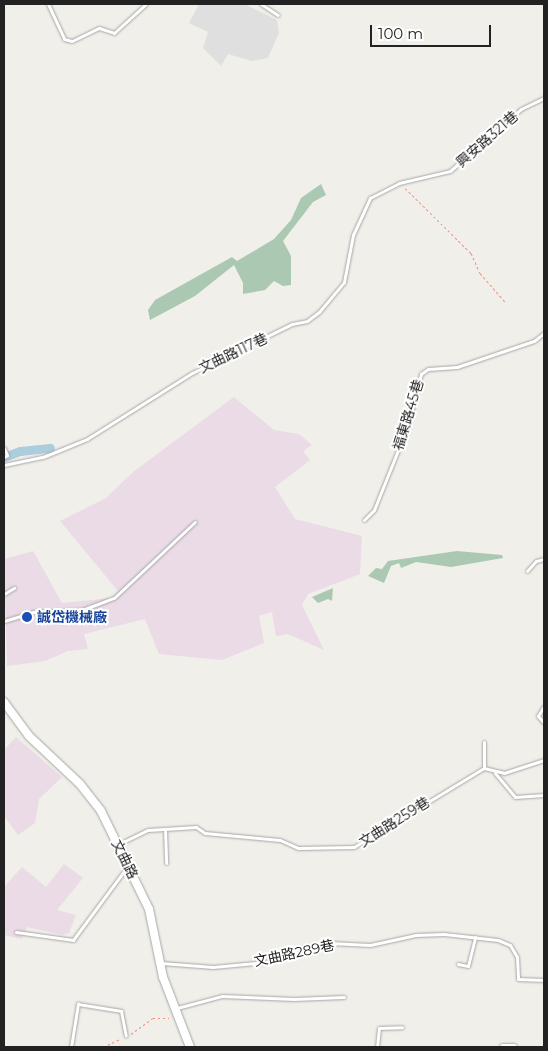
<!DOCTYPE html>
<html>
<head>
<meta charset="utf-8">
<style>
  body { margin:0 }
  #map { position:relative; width:548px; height:1051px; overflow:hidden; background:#f1efe9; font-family:Montserrat,"Noto Sans TC",sans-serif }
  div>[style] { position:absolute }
  .residential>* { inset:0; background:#e0dfdf }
  .industrial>* { inset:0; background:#eadbe6 }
  .cemetery>* { inset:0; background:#abc9b2 }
  .canal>* { height:9px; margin:-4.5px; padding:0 4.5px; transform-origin:4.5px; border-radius:4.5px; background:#accddc }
  .path>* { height:1px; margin-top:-0.5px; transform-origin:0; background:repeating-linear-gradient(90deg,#f39078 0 2.5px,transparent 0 5px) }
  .roads { filter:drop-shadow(0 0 1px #a6a6a6) drop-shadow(0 0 1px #a6a6a6) }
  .service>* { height:3px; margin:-1.5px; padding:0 1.5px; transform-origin:1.5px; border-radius:1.5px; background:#fff }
  .minor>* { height:6px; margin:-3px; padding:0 3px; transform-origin:3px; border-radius:3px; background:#fff }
  .tertiary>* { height:8px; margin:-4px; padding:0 4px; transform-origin:4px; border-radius:4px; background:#fff }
  .dots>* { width:14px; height:14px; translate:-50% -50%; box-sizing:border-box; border:2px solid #fff; border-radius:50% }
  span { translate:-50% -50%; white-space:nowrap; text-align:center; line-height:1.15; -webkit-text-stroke:4px #fff; paint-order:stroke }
  .street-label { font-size:14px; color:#222 }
  .transit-label { font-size:14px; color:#164399; font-weight:700 }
  .left { translate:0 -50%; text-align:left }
  .frame { position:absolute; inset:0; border:5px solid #222; pointer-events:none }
  .scale { position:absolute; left:370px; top:25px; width:121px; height:22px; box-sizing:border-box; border:2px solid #222; border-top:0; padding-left:6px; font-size:15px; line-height:18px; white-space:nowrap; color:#222; -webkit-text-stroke:4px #fff; paint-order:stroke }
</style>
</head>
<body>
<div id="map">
  <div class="residential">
    <i style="clip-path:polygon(199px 4px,244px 4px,277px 20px,279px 33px,268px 58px,252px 61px,228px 54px,221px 66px,203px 48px,208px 32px,189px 23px)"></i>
  </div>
  <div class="industrial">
    <i style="clip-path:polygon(234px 397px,274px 430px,299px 434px,312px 445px,303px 451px,310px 460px,275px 487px,295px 519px,362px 536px,360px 574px,308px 594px,302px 605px,324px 650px,288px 634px,276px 636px,272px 612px,259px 616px,264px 643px,222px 660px,159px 654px,145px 619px,84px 634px,88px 649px,68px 651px,45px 661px,7px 666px,4px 559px,33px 551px,62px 603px,111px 598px,118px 591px,60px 521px,106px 498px,133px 472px)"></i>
    <i style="clip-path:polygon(16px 737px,62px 777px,39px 799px,35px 823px,18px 835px,4px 816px,4px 750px)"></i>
    <i style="clip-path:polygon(64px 864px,83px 878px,57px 910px,76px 915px,69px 933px,62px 935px,27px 927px,22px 939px,4px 935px,4px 887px,22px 867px,46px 887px)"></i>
  </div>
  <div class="cemetery">
    <i style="clip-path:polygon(321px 184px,326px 195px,313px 202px,283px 241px,291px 256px,291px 285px,283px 286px,274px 281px,265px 290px,243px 294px,243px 283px,234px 265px,195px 296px,150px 320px,148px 310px,155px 300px,232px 257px,237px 261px,274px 239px,291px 220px,301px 198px)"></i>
    <i style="clip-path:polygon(457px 551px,502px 555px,503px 558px,451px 567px,416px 562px,401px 568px,399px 563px,391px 566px,384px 583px,368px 576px,376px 568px,382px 569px,388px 561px)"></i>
    <i style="clip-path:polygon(333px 588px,332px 601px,328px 599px,318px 603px,312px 597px)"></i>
  </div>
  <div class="canal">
    <i style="left:4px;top:457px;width:17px;rotate:-21deg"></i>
    <i style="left:20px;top:451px;width:30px;rotate:-6deg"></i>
  </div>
  <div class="path">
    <i style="left:405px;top:188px;width:93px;rotate:44.6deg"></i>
    <i style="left:471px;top:253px;width:22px;rotate:66deg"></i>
    <i style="left:480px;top:273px;width:38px;rotate:49deg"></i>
    <i style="left:131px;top:1034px;width:27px;rotate:-36deg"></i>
    <i style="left:153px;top:1018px;width:16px"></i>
    <i style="left:46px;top:1047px;width:19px"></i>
    <i style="left:103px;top:1047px;width:19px;rotate:-25deg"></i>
  </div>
  <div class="roads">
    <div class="service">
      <i style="left:48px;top:4px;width:38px;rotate:65deg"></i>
      <i style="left:64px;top:39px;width:8px;rotate:14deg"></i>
      <i style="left:72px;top:41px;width:30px;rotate:-26deg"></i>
      <i style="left:99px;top:28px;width:16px;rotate:18deg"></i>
      <i style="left:114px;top:33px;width:43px;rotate:-42.2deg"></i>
      <i style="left:261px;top:4px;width:20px;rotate:33deg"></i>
      <i style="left:4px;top:448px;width:8px;rotate:67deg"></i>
      <i style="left:7px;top:455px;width:4px;rotate:146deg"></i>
      <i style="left:4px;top:465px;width:40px;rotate:-12deg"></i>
      <i style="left:43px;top:457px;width:48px;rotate:-22.2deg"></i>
      <i style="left:87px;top:439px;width:124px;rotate:-32.2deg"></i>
      <i style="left:192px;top:373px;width:111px;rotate:-26.1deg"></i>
      <i style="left:292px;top:324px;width:15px;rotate:-11deg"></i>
      <i style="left:307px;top:321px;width:15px;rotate:-37deg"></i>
      <i style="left:319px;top:312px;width:39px;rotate:-50deg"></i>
      <i style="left:344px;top:282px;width:48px;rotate:-79.2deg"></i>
      <i style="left:353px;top:235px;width:41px;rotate:-65.3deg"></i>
      <i style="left:370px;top:198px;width:33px;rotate:-27deg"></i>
      <i style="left:399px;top:183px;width:52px;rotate:-13.2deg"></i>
      <i style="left:450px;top:171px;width:94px;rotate:-41.1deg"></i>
      <i style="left:521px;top:109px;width:25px;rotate:-26deg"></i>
      <i style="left:364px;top:520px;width:14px;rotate:-45deg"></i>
      <i style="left:374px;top:510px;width:92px;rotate:-68.2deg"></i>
      <i style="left:408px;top:425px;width:53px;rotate:-75.7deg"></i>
      <i style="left:421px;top:374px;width:9px;rotate:-36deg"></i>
      <i style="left:428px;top:369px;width:29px;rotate:-4deg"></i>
      <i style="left:457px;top:367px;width:81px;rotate:-18.7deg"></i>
      <i style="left:534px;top:341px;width:13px;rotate:-39deg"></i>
      <i style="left:527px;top:571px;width:13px;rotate:-48deg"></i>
      <i style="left:536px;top:561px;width:8px;rotate:-14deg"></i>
      <i style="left:4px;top:594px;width:12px;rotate:-31deg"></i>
      <i style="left:4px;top:621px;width:30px;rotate:-17deg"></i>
      <i style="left:33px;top:612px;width:49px;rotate:-2.3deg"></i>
      <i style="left:82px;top:610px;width:34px;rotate:-21deg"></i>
      <i style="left:114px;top:598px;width:111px;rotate:-43.2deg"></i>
      <i style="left:544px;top:706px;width:12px;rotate:121deg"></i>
      <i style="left:538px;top:716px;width:9px;rotate:49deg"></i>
      <i style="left:484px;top:742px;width:26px;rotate:90deg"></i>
      <i style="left:495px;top:773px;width:31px;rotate:50deg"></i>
      <i style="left:515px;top:797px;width:29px;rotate:-4deg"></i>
      <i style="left:165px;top:829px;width:34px;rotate:88deg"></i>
      <i style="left:119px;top:844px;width:32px;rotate:-26deg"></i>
      <i style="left:148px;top:830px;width:48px;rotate:-3.6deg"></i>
      <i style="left:196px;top:827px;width:11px;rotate:34deg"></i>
      <i style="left:205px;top:833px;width:75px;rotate:5.3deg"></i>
      <i style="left:280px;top:840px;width:20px;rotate:24deg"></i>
      <i style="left:298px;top:848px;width:56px;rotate:-1deg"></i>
      <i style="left:354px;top:847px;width:152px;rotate:-31.3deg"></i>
      <i style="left:484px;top:768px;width:21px;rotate:14deg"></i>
      <i style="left:504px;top:773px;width:42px;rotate:-18deg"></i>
      <i style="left:16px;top:932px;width:58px;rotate:8deg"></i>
      <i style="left:73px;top:940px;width:91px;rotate:-53.5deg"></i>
      <i style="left:161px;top:963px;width:52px;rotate:4.4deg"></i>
      <i style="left:213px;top:967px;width:53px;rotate:-5.4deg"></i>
      <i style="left:266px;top:962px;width:35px;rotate:-22deg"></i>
      <i style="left:299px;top:949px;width:32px;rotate:-11deg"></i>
      <i style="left:330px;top:943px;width:40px;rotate:2.9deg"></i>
      <i style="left:370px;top:945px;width:47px;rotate:-12.3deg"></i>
      <i style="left:416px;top:935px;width:28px;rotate:-2deg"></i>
      <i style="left:444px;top:934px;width:54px;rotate:6.3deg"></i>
      <i style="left:498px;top:940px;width:13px;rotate:23deg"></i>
      <i style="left:510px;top:945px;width:14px;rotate:60deg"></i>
      <i style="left:517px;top:957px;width:22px;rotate:87deg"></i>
      <i style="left:518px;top:979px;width:26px;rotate:2deg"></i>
      <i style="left:458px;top:964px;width:10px;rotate:11deg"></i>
      <i style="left:468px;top:966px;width:30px;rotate:-76deg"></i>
      <i style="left:177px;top:1008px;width:47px;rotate:-14.9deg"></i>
      <i style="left:222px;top:996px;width:72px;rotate:2.4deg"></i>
      <i style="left:294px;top:999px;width:50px;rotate:-2.3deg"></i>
      <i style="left:71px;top:1047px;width:44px;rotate:-80.8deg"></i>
      <i style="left:78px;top:1004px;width:44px;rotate:9.2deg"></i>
      <i style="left:121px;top:1011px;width:25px;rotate:79deg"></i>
      <i style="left:377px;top:1047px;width:19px;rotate:-84deg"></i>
      <i style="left:379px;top:1028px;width:23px;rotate:-2deg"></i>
    </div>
    <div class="minor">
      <i style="left:503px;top:1047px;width:11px"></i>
    </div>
    <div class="tertiary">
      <i style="left:4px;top:702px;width:42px;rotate:53.7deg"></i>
      <i style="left:29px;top:736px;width:70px;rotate:43.3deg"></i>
      <i style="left:80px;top:784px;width:34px;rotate:52deg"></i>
      <i style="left:101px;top:811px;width:109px;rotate:63.9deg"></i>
      <i style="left:149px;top:909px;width:69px;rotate:78.4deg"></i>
      <i style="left:163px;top:977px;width:75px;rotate:68.9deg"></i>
    </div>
  </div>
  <div class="dots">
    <i style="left:27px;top:617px;background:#1a4fb4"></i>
  </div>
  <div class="street-label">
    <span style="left:487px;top:139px;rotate:-41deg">興安路321巷</span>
    <span style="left:233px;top:353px;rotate:-25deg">文曲路117巷</span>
    <span style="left:408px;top:415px;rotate:-73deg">福東路45巷</span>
    <span style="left:394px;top:822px;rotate:-32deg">文曲路259巷</span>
    <span style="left:125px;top:859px;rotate:64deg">文曲路</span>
    <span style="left:294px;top:953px;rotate:-12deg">文曲路289巷</span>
  </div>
  <div class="transit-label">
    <span class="left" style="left:37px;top:617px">誠岱機械廠</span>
  </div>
  <div class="frame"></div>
  <div class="scale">100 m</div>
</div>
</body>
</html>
